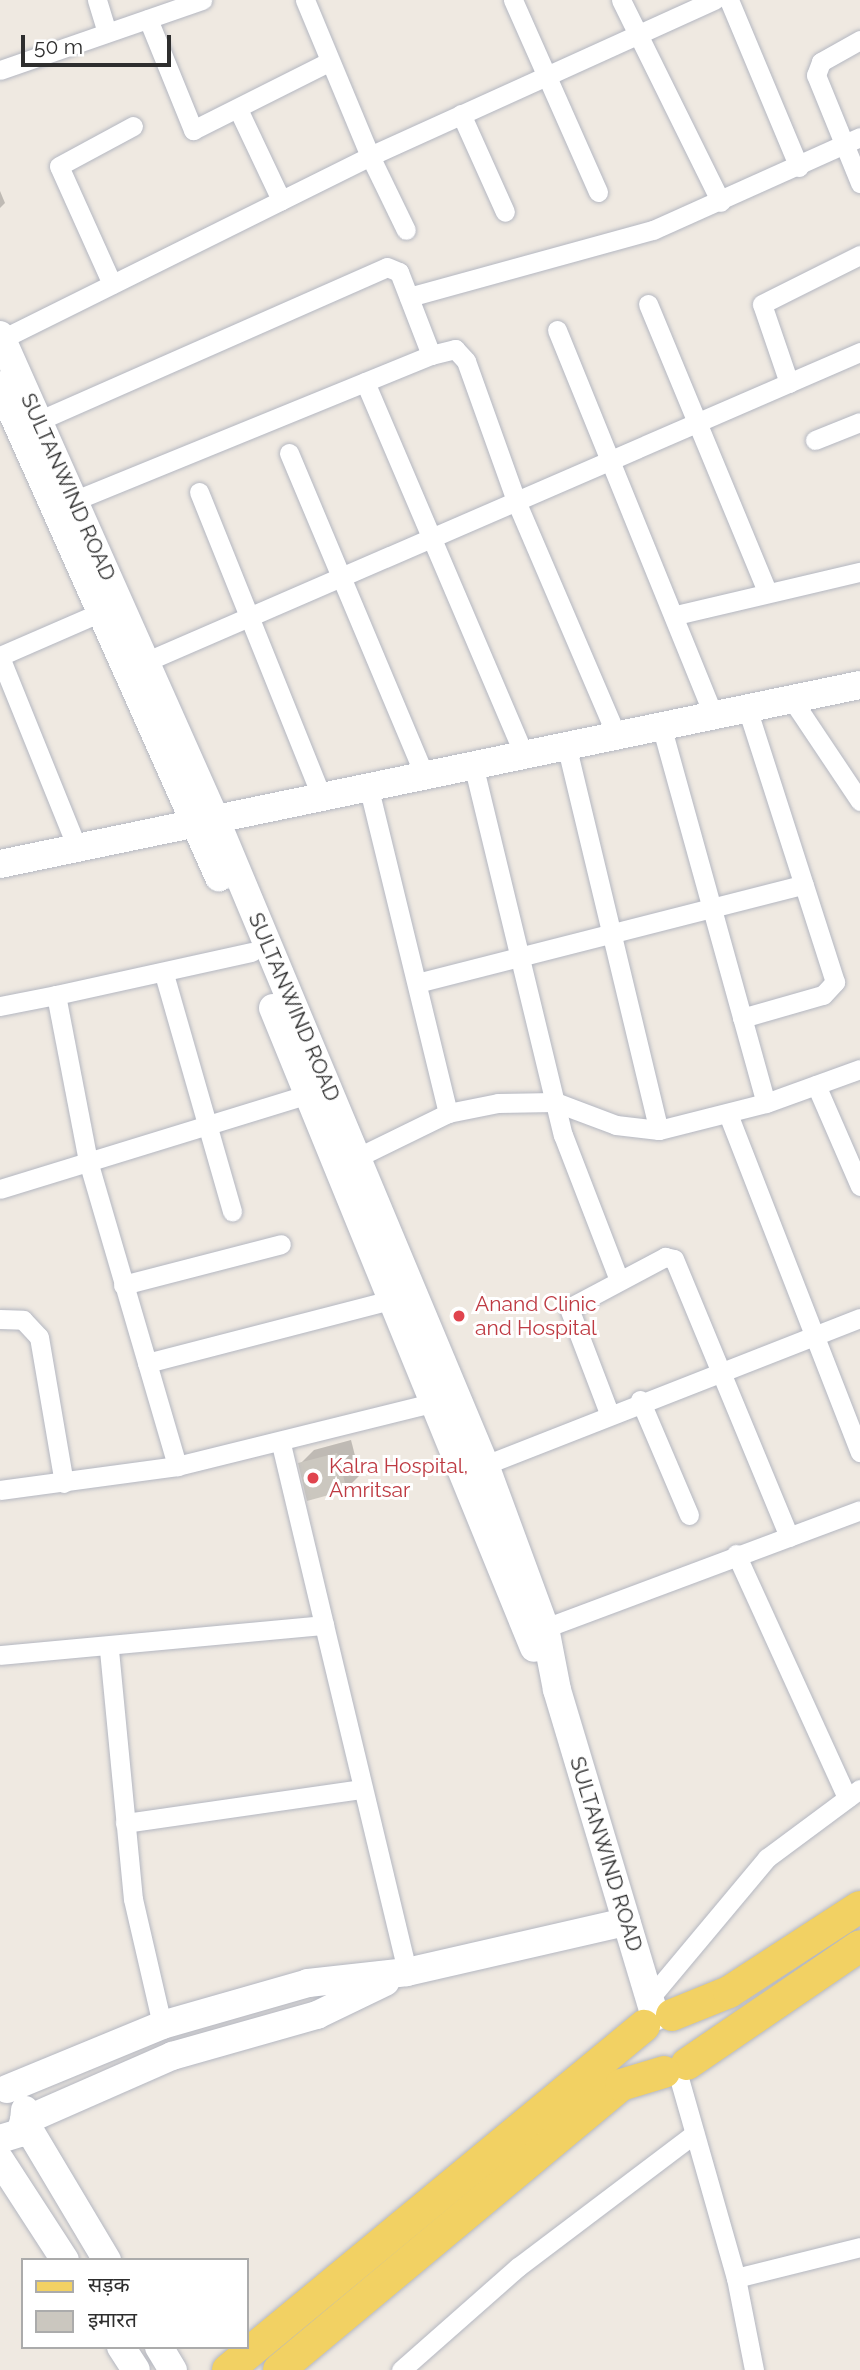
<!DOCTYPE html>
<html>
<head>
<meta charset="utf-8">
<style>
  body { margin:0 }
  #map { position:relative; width:860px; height:2370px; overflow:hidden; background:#efe9e1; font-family:Raleway,"Noto Sans Devanagari",sans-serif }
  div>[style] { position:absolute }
  .shadow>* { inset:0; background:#0003 }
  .building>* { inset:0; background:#cbc7bf }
  .roads { filter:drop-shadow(0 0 2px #b4b7c1) drop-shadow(0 0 2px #b4b7c1) }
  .street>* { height:19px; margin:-9.5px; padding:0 9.5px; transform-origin:9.5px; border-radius:9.5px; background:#fff }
  .secondary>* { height:28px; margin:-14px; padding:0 14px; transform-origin:14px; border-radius:14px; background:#fff }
  .primary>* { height:32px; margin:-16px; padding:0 16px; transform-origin:16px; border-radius:16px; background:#f2d163 }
  .dots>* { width:19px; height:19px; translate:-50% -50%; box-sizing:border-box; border:4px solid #fff; border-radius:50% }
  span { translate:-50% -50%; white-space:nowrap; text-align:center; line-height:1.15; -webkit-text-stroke:6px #fff; paint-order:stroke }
  .street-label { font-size:21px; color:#2e2e2e }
  .health-label { font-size:21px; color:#be3a42 }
  .left { translate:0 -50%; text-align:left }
  .legend { position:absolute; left:21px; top:2258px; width:228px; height:91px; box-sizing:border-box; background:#fff; border:2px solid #ababab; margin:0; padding:9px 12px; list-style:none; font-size:21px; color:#2e2e2e }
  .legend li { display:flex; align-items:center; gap:14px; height:35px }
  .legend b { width:35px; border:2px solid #ababab }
  .scale { position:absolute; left:21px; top:35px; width:150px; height:32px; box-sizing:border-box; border:4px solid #2e2e2e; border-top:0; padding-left:9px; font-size:21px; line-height:24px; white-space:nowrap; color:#2e2e2e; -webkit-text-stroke:5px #fff; paint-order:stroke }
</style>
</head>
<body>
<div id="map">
  <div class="shadow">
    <i style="clip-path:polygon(0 191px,5px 203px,0 208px)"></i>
    <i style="clip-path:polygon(351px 1440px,360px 1475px,346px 1489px,300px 1464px,314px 1450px)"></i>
  </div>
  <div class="building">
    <i style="clip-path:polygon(337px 1453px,347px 1490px,307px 1501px,298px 1463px)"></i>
  </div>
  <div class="roads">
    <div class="street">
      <i style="left:97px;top:0;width:34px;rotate:73deg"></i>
      <i style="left:305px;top:0;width:169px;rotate:67.4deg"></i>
      <i style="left:370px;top:156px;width:378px;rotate:-24.4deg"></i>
      <i style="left:513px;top:0;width:210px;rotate:66.1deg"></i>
      <i style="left:621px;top:0;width:225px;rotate:63.7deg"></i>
      <i style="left:729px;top:0;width:181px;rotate:67.3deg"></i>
      <i style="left:148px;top:19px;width:120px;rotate:67.9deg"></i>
      <i style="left:193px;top:130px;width:151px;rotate:-26.7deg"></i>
      <i style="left:860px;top:40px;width:45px;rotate:150.6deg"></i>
      <i style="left:821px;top:62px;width:14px;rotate:111deg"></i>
      <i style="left:816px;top:75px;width:117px;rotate:67.8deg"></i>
      <i style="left:0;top:70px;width:214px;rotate:-19.1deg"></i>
      <i style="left:238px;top:109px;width:101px;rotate:64.7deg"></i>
      <i style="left:461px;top:114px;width:107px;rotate:65.8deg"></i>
      <i style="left:112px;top:284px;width:129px;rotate:-114.2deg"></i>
      <i style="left:59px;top:166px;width:84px;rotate:-28.4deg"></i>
      <i style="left:409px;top:297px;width:253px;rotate:-15.4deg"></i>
      <i style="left:653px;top:230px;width:227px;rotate:-24.2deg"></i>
      <i style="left:648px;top:304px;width:312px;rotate:67.5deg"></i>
      <i style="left:557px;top:330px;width:415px;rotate:67.9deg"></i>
      <i style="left:0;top:340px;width:413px;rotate:-26.4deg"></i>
      <i style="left:370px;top:156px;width:82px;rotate:64.1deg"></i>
      <i style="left:431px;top:355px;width:25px;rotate:-14deg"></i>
      <i style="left:455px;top:349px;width:16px;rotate:47deg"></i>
      <i style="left:466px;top:361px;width:149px;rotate:70.3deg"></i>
      <i style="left:516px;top:501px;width:254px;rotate:66.8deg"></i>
      <i style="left:365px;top:382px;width:402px;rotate:66.9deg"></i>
      <i style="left:789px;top:383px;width:83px;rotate:-108.9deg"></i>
      <i style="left:762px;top:304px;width:110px;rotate:-26.6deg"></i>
      <i style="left:38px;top:421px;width:381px;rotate:-23.8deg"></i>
      <i style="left:387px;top:267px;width:13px;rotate:23deg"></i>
      <i style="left:399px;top:272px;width:89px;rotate:68.9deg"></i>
      <i style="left:431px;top:355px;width:386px;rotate:157.8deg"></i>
      <i style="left:815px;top:440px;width:48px;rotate:-21.8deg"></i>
      <i style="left:289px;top:453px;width:348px;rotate:67.2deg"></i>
      <i style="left:199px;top:492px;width:327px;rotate:68.1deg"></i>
      <i style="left:676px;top:615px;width:189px;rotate:-13.2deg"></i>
      <i style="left:0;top:656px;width:110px;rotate:-23.5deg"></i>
      <i style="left:0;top:657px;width:206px;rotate:68deg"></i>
      <i style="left:145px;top:662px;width:779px;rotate:-23.44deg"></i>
      <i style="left:791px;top:698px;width:124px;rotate:56.2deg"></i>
      <i style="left:661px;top:725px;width:392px;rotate:74.5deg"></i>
      <i style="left:566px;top:744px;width:397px;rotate:76.5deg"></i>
      <i style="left:473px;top:764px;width:382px;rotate:76.4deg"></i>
      <i style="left:563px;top:1135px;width:155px;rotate:68.9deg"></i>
      <i style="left:368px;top:785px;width:338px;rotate:76.3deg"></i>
      <i style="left:164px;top:974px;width:247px;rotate:74deg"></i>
      <i style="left:417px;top:983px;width:399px;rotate:-14.3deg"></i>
      <i style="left:56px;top:995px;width:200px;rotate:-12.4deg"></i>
      <i style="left:0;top:1006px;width:57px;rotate:-11.1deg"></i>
      <i style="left:56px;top:995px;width:169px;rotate:79.1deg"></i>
      <i style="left:88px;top:1161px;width:318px;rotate:73.7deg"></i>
      <i style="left:742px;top:1018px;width:84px;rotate:-15.9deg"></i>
      <i style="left:823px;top:995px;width:18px;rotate:-47deg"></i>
      <i style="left:835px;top:982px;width:288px;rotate:-107.8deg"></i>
      <i style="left:816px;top:1085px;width:110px;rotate:66.5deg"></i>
      <i style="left:728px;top:1114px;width:363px;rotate:68.7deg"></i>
      <i style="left:348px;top:1162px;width:111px;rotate:-26.1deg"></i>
      <i style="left:448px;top:1113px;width:51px;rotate:-11.3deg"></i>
      <i style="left:498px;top:1103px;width:57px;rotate:-1deg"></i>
      <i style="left:555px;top:1102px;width:65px;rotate:20.7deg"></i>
      <i style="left:616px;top:1125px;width:43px;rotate:6.6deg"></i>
      <i style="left:659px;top:1130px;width:110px;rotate:-14.2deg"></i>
      <i style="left:766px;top:1103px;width:100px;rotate:-19.9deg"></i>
      <i style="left:0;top:1189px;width:322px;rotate:-17.1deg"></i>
      <i style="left:123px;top:1285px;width:163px;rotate:-14.5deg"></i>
      <i style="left:0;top:1319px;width:23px;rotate:2deg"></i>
      <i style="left:23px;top:1320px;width:23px;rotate:47deg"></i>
      <i style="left:39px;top:1337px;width:148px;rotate:80.3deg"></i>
      <i style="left:147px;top:1363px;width:252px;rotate:-14.5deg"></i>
      <i style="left:640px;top:1400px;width:125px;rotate:66.9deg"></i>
      <i style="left:609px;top:1413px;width:112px;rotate:-110.9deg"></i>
      <i style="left:569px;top:1308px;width:109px;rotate:-28deg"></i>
      <i style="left:665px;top:1257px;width:9px;rotate:13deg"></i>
      <i style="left:674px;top:1259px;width:301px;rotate:67.5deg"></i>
      <i style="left:281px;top:1444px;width:186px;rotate:76.6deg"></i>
      <i style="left:485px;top:1465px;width:403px;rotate:-21.4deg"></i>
      <i style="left:0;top:1490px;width:179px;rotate:-7.7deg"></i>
      <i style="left:177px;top:1466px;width:275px;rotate:-13.9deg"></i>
      <i style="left:736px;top:1554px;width:268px;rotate:65.5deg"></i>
      <i style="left:545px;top:1628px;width:336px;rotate:-20.5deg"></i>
      <i style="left:109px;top:1650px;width:250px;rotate:84.5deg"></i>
      <i style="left:133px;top:1899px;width:129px;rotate:77deg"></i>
      <i style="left:0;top:1655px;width:325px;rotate:-5.3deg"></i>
      <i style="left:324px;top:1625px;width:357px;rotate:76.5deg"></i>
      <i style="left:125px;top:1823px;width:239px;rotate:-8.2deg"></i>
      <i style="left:649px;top:1999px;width:184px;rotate:-50.1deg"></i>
      <i style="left:767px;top:1858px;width:116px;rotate:-36.6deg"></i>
      <i style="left:677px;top:2071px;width:215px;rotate:74.1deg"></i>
      <i style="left:736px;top:2278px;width:94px;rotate:78.9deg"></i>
      <i style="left:736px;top:2278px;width:128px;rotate:-14deg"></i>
      <i style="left:401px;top:2370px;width:156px;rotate:-41.4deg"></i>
      <i style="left:518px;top:2267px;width:221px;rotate:-37.1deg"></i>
    </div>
    <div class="secondary">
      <i style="left:0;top:335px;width:526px;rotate:66.02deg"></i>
      <i style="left:214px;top:816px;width:703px;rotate:67.34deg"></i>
      <i style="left:485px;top:1465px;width:174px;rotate:69.8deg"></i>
      <i style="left:545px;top:1628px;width:63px;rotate:79deg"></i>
      <i style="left:557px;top:1690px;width:341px;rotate:73.3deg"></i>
      <i style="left:0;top:385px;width:539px;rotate:66.01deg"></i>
      <i style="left:0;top:864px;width:878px;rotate:-11.76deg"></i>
      <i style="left:273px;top:1008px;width:691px;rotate:67.81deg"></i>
      <i style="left:7px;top:2089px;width:168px;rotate:-22.4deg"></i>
      <i style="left:162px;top:2025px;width:152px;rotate:-16deg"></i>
      <i style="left:308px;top:1983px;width:100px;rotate:-6.3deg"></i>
      <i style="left:407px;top:1972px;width:225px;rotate:-12.9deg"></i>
      <i style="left:25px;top:2110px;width:11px;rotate:95deg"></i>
      <i style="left:24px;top:2121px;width:162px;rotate:59.2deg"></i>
      <i style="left:0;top:2139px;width:21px;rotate:-17deg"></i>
      <i style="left:20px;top:2133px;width:13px;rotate:-72deg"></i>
      <i style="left:24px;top:2121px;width:162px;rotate:-23.7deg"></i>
      <i style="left:172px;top:2056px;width:151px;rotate:-15.8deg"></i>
      <i style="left:317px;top:2015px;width:76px;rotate:-25.9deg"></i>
      <i style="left:0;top:2160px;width:119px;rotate:57deg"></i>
      <i style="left:121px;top:2347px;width:27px;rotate:57deg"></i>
      <i style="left:159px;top:2347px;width:27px;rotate:59deg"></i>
    </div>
    <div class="primary">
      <i style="left:672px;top:2015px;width:61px;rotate:-22deg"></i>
      <i style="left:729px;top:1992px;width:156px;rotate:-33deg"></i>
      <i style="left:687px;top:2064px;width:209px;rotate:-34.3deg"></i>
      <i style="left:228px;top:2370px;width:540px;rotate:-39.59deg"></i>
      <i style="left:279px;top:2370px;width:445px;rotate:-39.8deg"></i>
      <i style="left:621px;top:2085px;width:45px;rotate:-16.8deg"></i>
    </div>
  </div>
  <div class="dots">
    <i style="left:459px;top:1316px;background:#e0444e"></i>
    <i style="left:313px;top:1478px;background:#e0444e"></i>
  </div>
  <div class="street-label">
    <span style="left:68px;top:487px;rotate:66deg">SULTANWIND ROAD</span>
    <span style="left:294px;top:1007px;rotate:67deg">SULTANWIND ROAD</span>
    <span style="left:606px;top:1854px;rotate:73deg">SULTANWIND ROAD</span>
  </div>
  <div class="health-label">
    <span class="left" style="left:475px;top:1316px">Anand Clinic<br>and Hospital</span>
    <span class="left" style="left:329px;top:1478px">Kalra Hospital,<br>Amritsar</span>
  </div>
  <ul class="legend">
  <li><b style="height:9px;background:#f2d163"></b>सड़क</li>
  <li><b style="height:19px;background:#cbc7bf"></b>इमारत</li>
  </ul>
  <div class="scale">50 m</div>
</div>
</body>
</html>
